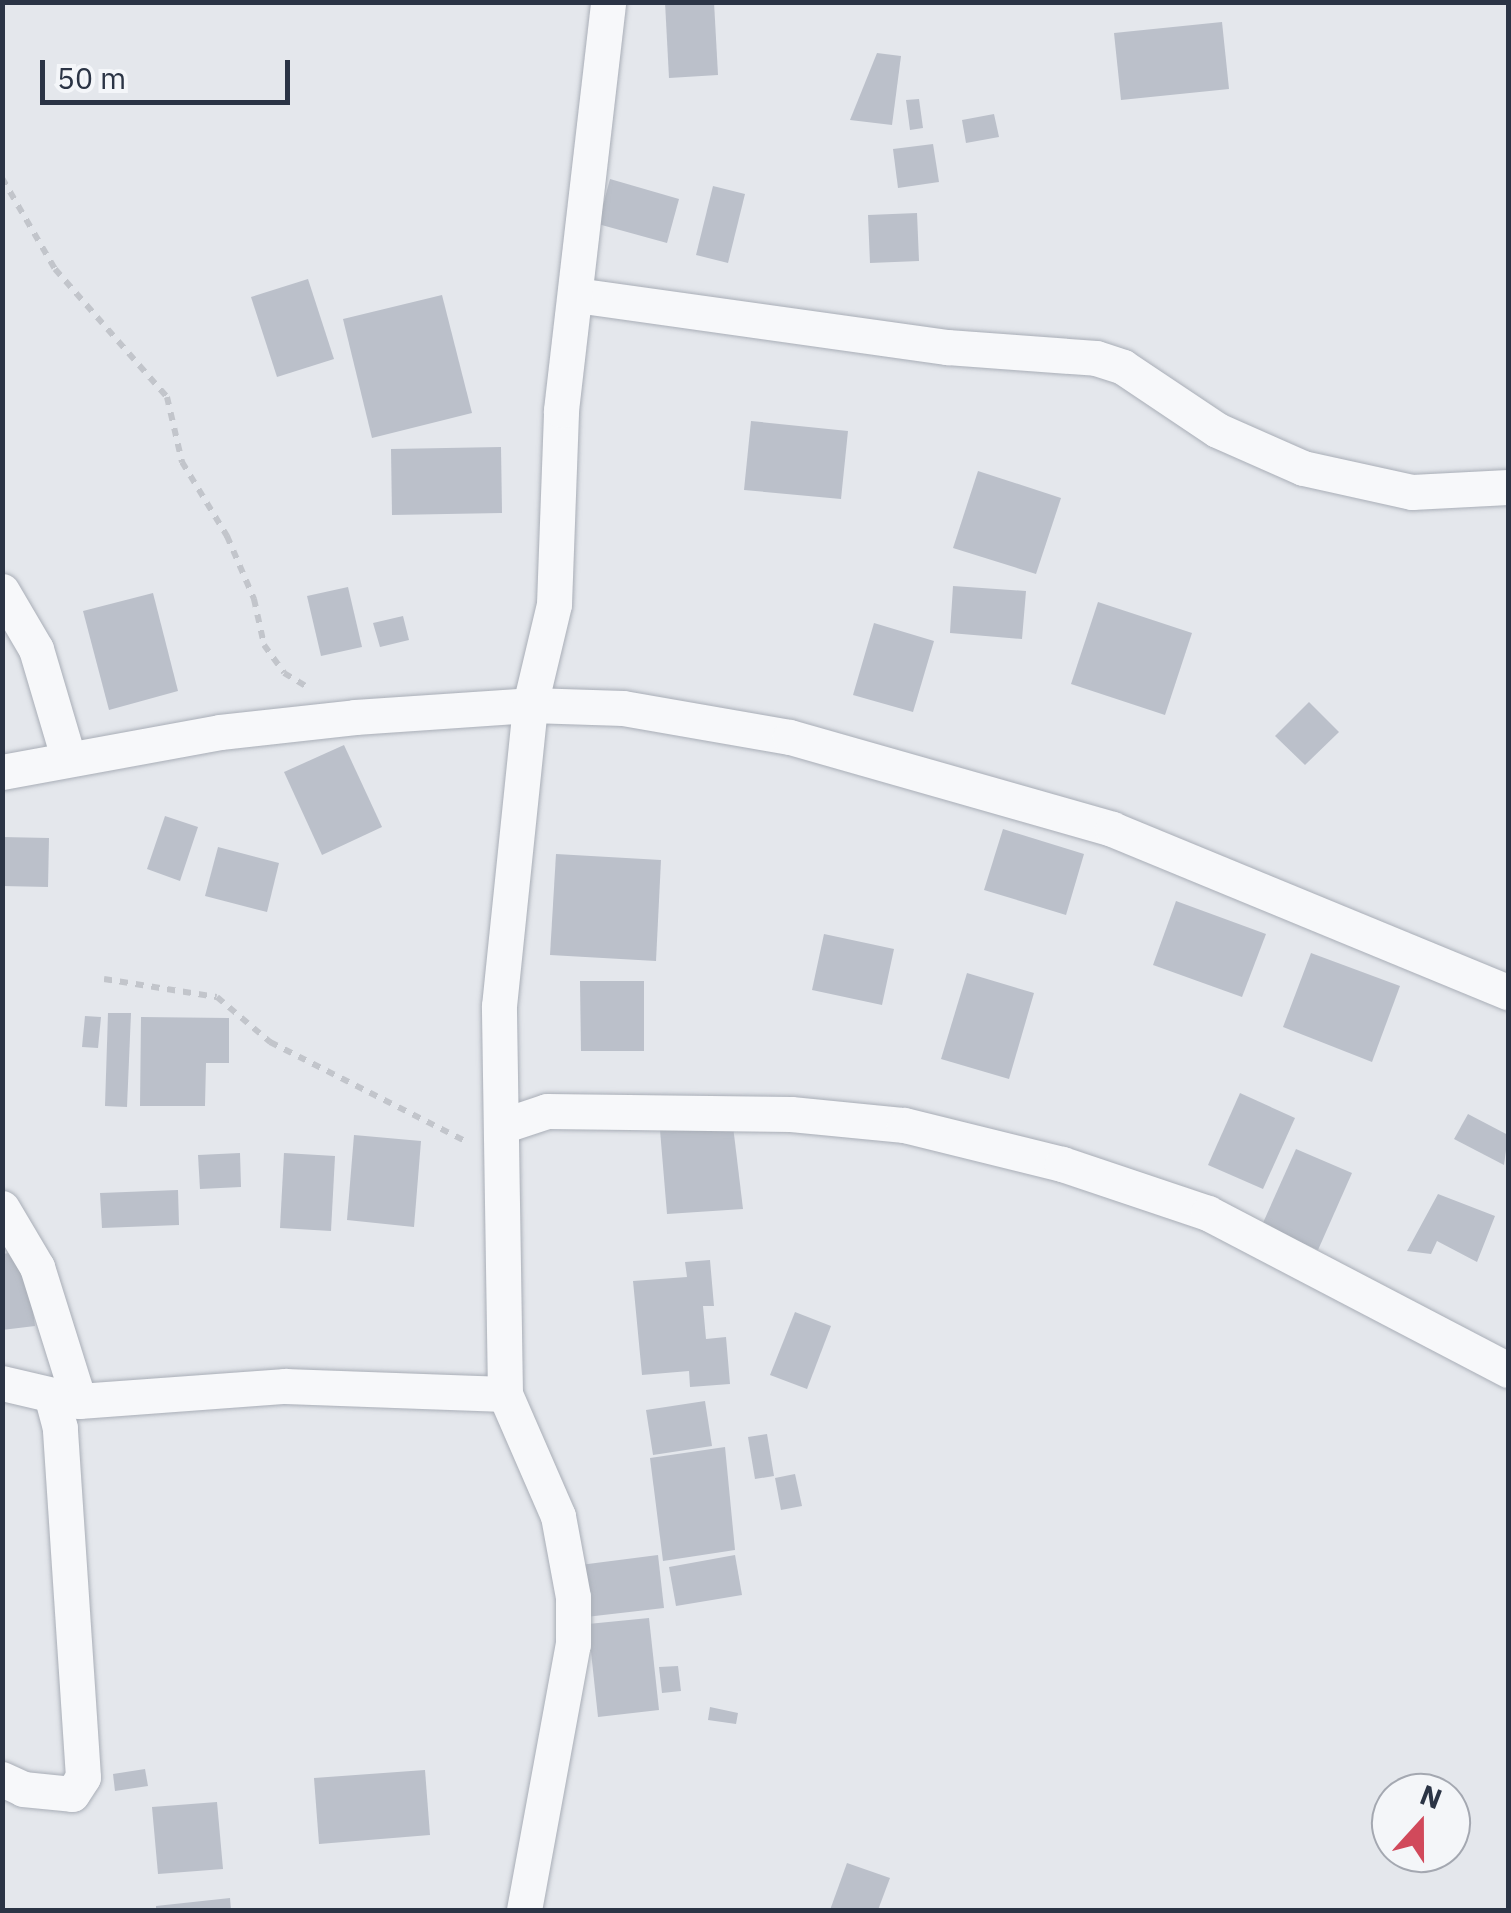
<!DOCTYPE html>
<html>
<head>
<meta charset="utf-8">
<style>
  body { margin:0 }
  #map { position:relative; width:1511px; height:1913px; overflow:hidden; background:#e4e7ec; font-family:"IBM Plex Sans",sans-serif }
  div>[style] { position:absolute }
  .building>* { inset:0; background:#bbc0ca }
  .path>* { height:6px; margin-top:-3px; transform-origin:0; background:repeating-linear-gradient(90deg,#c2c5cb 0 8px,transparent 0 16px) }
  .roads { filter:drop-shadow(0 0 2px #a9aeb7) drop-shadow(0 0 2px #a9aeb7) }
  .minor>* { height:35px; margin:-17.5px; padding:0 17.5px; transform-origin:17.5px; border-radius:17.5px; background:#f7f8fa }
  span { translate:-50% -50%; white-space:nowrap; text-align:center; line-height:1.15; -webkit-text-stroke:9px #f4f6f9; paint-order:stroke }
  .frame { position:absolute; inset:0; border:5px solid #2b3445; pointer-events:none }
  .north { position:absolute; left:1371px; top:1773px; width:100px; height:100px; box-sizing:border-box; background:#f4f6f9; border:2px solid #a4a8b1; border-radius:50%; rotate:21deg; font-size:28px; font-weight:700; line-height:40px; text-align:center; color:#2b3445 }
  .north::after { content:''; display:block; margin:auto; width:35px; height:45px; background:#d1495b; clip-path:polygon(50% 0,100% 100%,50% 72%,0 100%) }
  .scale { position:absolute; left:40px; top:60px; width:250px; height:45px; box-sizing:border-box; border:5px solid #2b3445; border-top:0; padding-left:12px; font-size:30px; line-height:35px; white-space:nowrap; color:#2b3445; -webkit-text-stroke:8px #f4f6f9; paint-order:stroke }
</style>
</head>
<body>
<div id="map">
  <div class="building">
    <i style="clip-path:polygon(665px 2px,714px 2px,718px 75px,669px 78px)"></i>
    <i style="clip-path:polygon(1222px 22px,1229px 89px,1121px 100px,1114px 33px)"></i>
    <i style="clip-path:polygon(877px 53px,901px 56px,892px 125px,850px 120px)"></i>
    <i style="clip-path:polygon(919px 99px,923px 128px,910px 130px,906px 100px)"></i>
    <i style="clip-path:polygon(994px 114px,999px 137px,966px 143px,962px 120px)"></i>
    <i style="clip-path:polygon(933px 144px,939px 182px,898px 188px,893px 149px)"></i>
    <i style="clip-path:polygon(610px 179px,679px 199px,667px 243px,598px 224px)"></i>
    <i style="clip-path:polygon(713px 186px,745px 194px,728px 263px,696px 255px)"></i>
    <i style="clip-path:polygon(917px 213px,919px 261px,870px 263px,868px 215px)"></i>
    <i style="clip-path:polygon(308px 279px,334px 359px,277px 377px,251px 297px)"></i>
    <i style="clip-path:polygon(442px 295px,472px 413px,372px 438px,343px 319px)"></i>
    <i style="clip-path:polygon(751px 421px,848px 431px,841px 499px,744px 490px)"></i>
    <i style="clip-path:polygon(501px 447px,502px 513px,392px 515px,391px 449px)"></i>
    <i style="clip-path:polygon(978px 471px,1061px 498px,1036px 574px,953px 548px)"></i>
    <i style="clip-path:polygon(953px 586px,1026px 591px,1022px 639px,950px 633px)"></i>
    <i style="clip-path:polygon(348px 587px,362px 647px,321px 656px,307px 596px)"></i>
    <i style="clip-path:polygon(153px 593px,178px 691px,109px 710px,83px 611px)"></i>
    <i style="clip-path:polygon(1098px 602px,1192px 633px,1165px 715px,1071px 684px)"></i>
    <i style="clip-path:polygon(403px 616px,409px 640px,380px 647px,373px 623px)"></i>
    <i style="clip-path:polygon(874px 623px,934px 641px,913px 712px,853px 695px)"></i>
    <i style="clip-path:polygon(1309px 702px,1339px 732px,1305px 765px,1275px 736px)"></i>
    <i style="clip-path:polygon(344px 745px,382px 827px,322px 855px,284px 772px)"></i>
    <i style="clip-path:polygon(165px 816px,198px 827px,180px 881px,147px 869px)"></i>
    <i style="clip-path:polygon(1003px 829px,1084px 854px,1066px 915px,984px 890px)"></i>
    <i style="clip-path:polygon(2px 837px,49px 838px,48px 887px,2px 886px)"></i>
    <i style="clip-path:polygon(218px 847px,279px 863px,267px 912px,205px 896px)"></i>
    <i style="clip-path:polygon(556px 854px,661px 860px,656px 961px,550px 955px)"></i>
    <i style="clip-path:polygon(1176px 901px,1266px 934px,1242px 997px,1153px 965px)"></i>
    <i style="clip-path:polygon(824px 934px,894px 949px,882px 1005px,812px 990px)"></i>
    <i style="clip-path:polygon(1311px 953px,1400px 986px,1372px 1062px,1283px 1027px)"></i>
    <i style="clip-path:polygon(967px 973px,1034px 993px,1009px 1079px,941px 1059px)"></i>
    <i style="clip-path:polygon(580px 981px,644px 981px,644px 1051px,581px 1051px)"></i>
    <i style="clip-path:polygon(108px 1013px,131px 1013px,127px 1107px,105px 1106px)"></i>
    <i style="clip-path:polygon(85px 1016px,101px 1017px,98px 1048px,82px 1047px)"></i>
    <i style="clip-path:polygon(141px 1017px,229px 1018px,229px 1063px,206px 1063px,205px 1106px,140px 1106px)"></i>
    <i style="clip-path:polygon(1240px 1093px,1295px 1118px,1263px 1189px,1208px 1165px)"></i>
    <i style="clip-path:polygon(1468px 1114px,1508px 1135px,1504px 1165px,1454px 1139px)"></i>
    <i style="clip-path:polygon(733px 1126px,743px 1209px,667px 1214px,660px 1130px)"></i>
    <i style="clip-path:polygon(354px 1135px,421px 1141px,414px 1227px,347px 1220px)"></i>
    <i style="clip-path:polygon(1296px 1149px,1352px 1173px,1318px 1250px,1262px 1225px)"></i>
    <i style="clip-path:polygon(240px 1153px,241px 1187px,200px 1189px,198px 1155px)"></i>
    <i style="clip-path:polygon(284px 1153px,335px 1156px,331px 1231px,280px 1228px)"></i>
    <i style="clip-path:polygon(178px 1190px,179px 1225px,102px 1228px,100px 1193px)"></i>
    <i style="clip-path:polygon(1438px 1194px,1495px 1216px,1477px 1262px,1437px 1241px,1431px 1254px,1407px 1251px)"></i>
    <i style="clip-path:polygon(25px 1251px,35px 1326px,2px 1330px,2px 1254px)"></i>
    <i style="clip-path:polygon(710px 1260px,714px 1306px,703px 1306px,706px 1339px,726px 1337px,730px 1384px,690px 1387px,689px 1371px,642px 1375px,633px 1281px,687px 1277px,685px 1262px)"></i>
    <i style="clip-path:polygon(795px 1312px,831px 1326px,807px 1389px,770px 1375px)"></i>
    <i style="clip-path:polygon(705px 1401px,712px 1446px,653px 1455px,646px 1410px)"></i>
    <i style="clip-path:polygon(767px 1434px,774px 1476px,755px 1479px,748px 1437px)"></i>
    <i style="clip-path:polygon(725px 1447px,735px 1550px,663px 1561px,650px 1458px)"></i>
    <i style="clip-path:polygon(795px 1474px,802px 1506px,781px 1510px,775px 1478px)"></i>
    <i style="clip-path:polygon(658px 1555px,664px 1608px,586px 1617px,580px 1565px)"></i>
    <i style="clip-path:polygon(735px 1555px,742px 1595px,676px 1606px,669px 1567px)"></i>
    <i style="clip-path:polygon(649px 1618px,659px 1710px,598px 1717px,588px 1624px)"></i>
    <i style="clip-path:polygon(678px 1666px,681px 1691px,662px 1693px,659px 1667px)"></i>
    <i style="clip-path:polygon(710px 1707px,738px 1713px,736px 1724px,708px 1720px)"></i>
    <i style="clip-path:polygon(145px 1769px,148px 1786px,115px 1791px,113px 1774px)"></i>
    <i style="clip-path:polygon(425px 1770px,430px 1835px,319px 1844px,314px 1778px)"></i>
    <i style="clip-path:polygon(217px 1802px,223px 1869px,158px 1874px,152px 1807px)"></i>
    <i style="clip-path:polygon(847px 1863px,890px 1878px,878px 1910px,830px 1910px)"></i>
    <i style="clip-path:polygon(230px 1898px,231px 1910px,156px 1910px,156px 1906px)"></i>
  </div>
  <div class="path">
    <i style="left:2px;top:178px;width:105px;rotate:59.8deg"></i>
    <i style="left:55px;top:269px;width:170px;rotate:48.8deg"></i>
    <i style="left:167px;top:397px;width:67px;rotate:77deg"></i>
    <i style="left:182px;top:462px;width:87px;rotate:58.7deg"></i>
    <i style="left:227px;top:536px;width:69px;rotate:66.8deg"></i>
    <i style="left:254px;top:599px;width:47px;rotate:77.7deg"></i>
    <i style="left:264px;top:645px;width:34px;rotate:54deg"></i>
    <i style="left:284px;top:673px;width:27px;rotate:31deg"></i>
    <i style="left:104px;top:979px;width:114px;rotate:9.1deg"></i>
    <i style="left:217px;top:997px;width:70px;rotate:40.3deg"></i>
    <i style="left:270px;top:1042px;width:223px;rotate:26.9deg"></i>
  </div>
  <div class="roads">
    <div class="minor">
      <i style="left:576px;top:295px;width:375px;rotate:8deg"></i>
      <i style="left:947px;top:347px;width:149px;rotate:4.2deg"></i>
      <i style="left:1096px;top:358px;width:28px;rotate:18deg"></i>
      <i style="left:1123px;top:367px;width:113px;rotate:33.8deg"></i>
      <i style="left:1217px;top:430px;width:94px;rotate:23.8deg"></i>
      <i style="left:1303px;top:468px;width:112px;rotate:12.4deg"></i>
      <i style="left:1412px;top:492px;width:96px;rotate:-3deg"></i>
      <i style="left:2px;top:591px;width:67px;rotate:59.6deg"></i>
      <i style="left:36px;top:649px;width:113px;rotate:73.5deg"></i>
      <i style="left:2px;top:772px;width:222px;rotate:-10.4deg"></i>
      <i style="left:220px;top:732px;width:136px;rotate:-6.3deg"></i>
      <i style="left:355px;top:717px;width:175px;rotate:-3.9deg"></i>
      <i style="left:530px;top:705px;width:93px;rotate:1.8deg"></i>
      <i style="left:623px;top:708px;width:169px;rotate:9.9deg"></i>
      <i style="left:790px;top:737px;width:335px;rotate:15.9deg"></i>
      <i style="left:1112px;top:829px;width:428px;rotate:22.4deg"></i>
      <i style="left:502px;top:1126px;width:47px;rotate:-18.4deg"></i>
      <i style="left:547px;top:1111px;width:244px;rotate:0.7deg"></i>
      <i style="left:791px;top:1114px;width:114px;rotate:5.6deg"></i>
      <i style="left:904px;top:1125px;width:163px;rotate:13.9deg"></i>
      <i style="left:1062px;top:1164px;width:154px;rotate:18.6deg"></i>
      <i style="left:1208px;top:1213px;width:339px;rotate:27.6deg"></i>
      <i style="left:2px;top:1208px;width:69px;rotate:59.3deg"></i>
      <i style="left:37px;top:1267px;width:140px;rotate:72.6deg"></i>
      <i style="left:2px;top:1383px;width:79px;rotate:13.2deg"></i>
      <i style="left:79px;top:1401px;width:207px;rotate:-4.2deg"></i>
      <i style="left:285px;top:1386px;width:220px;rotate:2.1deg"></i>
      <i style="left:2px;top:1779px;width:23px;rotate:25deg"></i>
      <i style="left:23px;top:1789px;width:49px;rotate:5.8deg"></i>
      <i style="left:72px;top:1794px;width:20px;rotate:-57deg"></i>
      <i style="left:83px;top:1777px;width:350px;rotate:-93.8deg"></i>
      <i style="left:60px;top:1428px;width:30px;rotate:-105deg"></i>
      <i style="left:524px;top:1910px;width:270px;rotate:-79.6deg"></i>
      <i style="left:573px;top:1644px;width:47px;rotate:-90deg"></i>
      <i style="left:573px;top:1597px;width:82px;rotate:-100.5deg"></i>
      <i style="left:558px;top:1516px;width:133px;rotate:-113.5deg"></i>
      <i style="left:505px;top:1394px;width:388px;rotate:-90.9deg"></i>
      <i style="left:499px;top:1006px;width:303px;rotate:-84.1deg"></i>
      <i style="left:530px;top:705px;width:104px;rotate:-76.6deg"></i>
      <i style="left:554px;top:604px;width:194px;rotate:-87.9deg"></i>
      <i style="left:561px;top:410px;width:411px;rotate:-83.4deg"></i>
    </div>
  </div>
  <div class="frame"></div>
  <div class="north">N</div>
  <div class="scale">50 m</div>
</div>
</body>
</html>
